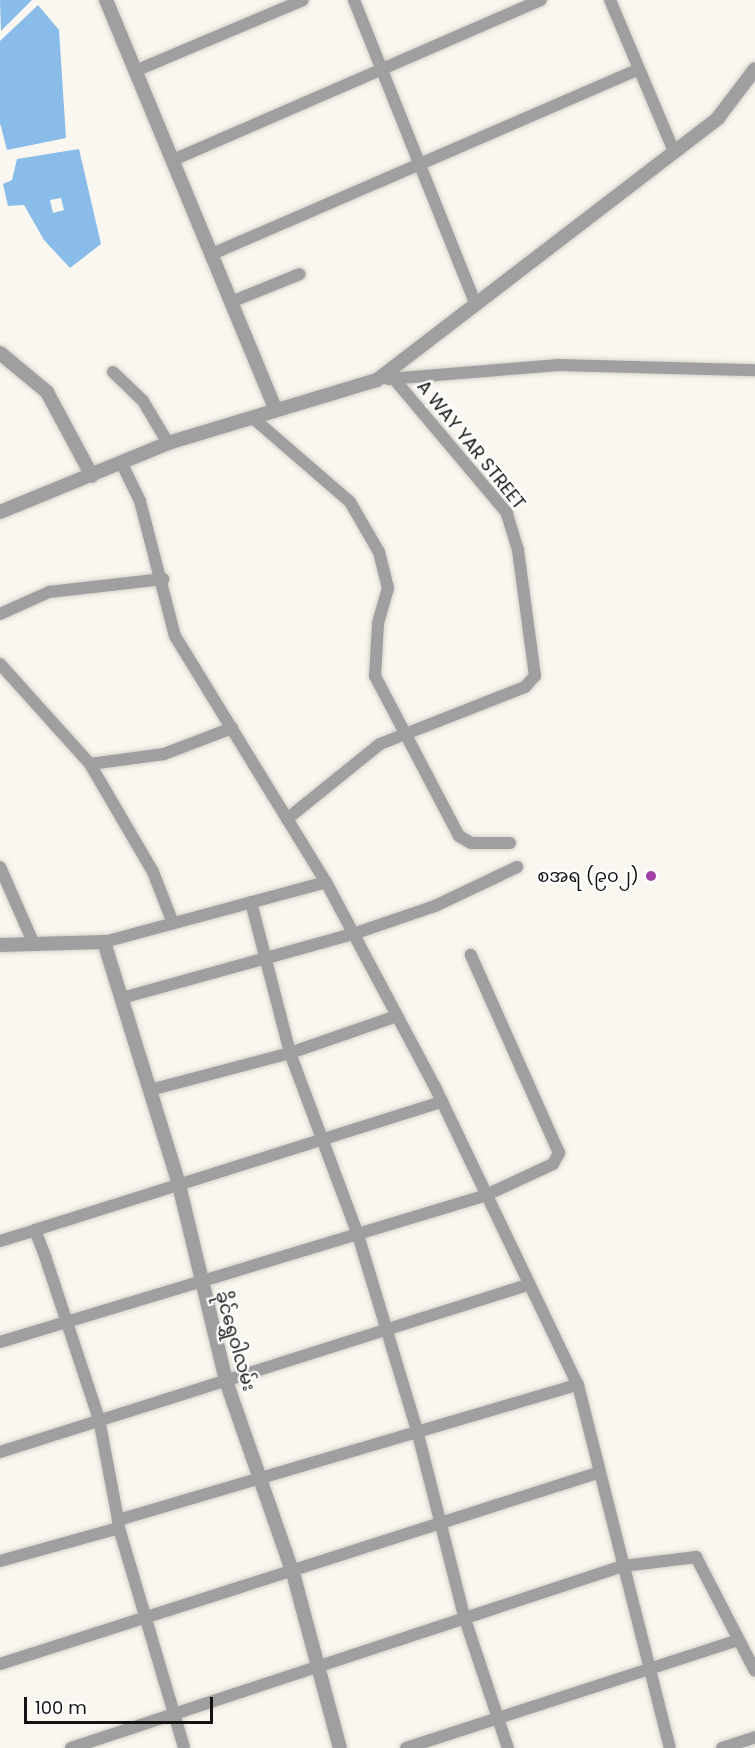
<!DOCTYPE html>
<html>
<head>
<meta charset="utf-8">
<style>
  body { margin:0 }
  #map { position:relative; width:755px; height:1748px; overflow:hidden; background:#f9f7ef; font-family:Poppins,"Noto Sans Myanmar",sans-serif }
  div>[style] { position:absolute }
  .water>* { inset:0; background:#8abcea }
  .roads { filter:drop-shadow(0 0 2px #d4d3cb) drop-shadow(0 0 2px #d4d3cb) }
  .minor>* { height:12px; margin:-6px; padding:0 6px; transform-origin:6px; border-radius:6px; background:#a19ea0 }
  .tertiary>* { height:14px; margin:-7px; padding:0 7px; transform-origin:7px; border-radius:7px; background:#a19ea0 }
  .dots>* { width:16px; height:16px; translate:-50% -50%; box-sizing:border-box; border:3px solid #fff; border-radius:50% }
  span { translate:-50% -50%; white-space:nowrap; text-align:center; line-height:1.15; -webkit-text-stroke:4.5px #fff; paint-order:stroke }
  .street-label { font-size:18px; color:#141311 }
  .poi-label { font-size:18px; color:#141311 }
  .right { translate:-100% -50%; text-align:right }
  .scale { position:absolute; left:24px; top:1697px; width:189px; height:27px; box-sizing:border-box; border:3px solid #141311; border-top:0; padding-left:8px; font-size:18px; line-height:21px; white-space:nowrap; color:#141311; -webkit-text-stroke:4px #fff; paint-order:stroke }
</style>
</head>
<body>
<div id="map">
  <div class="water">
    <i style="clip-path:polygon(0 0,32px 0,1px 31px)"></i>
    <i style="clip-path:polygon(38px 5px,59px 30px,66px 138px,7px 150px,0 123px,0 41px)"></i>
    <i style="clip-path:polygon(evenodd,79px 149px,101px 244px,70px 268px,44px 240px,24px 205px,8px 206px,3px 184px,12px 180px,17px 159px,79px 149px,61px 198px,64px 210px,53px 213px,50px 200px,61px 198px)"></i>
  </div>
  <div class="roads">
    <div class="minor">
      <i style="left:354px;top:0;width:326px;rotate:68.2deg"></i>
      <i style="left:610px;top:0;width:162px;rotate:67.1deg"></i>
      <i style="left:135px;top:71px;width:182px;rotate:-22.9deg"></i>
      <i style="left:173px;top:160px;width:401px;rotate:-23.5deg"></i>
      <i style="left:212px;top:254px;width:465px;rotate:-23.4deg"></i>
      <i style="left:231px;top:302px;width:74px;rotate:-22.1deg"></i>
      <i style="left:113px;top:372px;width:42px;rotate:44deg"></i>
      <i style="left:143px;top:401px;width:49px;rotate:59.2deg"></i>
      <i style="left:388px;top:379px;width:171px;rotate:-4.7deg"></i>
      <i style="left:558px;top:365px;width:197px;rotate:1.5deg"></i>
      <i style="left:253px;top:418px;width:128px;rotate:40.9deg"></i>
      <i style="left:350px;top:502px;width:58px;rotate:59.9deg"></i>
      <i style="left:379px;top:552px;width:37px;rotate:76deg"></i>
      <i style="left:388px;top:588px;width:37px;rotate:106deg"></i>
      <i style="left:378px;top:624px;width:52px;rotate:93.3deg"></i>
      <i style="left:375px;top:676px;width:181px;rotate:62.3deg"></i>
      <i style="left:459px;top:836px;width:14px;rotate:30deg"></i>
      <i style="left:471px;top:843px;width:39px"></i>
      <i style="left:121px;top:462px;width:43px;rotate:64deg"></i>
      <i style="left:140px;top:501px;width:139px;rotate:75.5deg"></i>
      <i style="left:175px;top:636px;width:289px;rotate:58.5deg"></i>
      <i style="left:326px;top:882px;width:232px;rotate:62deg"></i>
      <i style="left:435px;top:1087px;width:331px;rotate:64.4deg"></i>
      <i style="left:578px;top:1385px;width:374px;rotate:75.8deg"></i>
      <i style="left:0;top:614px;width:54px;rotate:-24.2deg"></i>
      <i style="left:49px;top:592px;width:115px;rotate:-6.5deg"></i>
      <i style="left:0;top:664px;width:135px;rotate:48deg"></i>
      <i style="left:90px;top:764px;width:125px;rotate:59.7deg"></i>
      <i style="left:153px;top:872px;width:55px;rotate:68.6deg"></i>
      <i style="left:90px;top:764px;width:75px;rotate:-7.7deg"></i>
      <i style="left:164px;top:754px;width:73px;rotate:-20.9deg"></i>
      <i style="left:287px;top:819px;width:119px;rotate:-38.9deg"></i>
      <i style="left:380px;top:744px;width:156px;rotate:-21.5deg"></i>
      <i style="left:525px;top:687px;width:15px;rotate:-48deg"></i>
      <i style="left:535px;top:676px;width:127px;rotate:-97.7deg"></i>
      <i style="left:518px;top:550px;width:39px;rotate:-107deg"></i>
      <i style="left:507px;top:513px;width:175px;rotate:-130.1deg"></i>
      <i style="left:0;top:867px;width:84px;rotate:66.2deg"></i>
      <i style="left:251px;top:902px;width:156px;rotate:75.5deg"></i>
      <i style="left:290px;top:1053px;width:194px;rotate:69.5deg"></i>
      <i style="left:358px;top:1235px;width:208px;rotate:73.2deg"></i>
      <i style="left:418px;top:1434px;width:188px;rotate:75.8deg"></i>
      <i style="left:464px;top:1616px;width:139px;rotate:71.6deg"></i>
      <i style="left:104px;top:942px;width:230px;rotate:-15.1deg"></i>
      <i style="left:122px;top:998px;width:240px;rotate:-15.5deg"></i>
      <i style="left:353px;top:934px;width:87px;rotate:-18.9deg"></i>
      <i style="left:435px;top:906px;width:91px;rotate:-25.4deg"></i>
      <i style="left:150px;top:1090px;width:145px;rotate:-14.8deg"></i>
      <i style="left:290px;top:1053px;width:113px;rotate:-19.1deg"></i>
      <i style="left:35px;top:1230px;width:427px;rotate:-17.5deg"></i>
      <i style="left:0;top:1241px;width:37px;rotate:-17deg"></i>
      <i style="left:35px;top:1230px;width:25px;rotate:69deg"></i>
      <i style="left:44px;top:1253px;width:175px;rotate:71.7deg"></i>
      <i style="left:99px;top:1419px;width:103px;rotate:79.3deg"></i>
      <i style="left:118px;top:1520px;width:479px;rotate:-16.4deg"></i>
      <i style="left:0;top:1342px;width:506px;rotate:-16.79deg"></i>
      <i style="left:484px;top:1196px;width:76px;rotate:-24.9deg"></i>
      <i style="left:553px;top:1164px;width:13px;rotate:-61deg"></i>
      <i style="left:559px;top:1153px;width:217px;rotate:-114deg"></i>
      <i style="left:0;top:1452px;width:553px;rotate:-17.58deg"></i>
      <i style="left:119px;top:1528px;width:229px;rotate:73.5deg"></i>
      <i style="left:0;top:1561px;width:123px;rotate:-15.5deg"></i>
      <i style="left:119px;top:1528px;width:7px;rotate:-98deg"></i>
      <i style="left:0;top:1664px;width:627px;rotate:-17.74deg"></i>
      <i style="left:71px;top:1748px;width:581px;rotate:-18.25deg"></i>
      <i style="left:623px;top:1566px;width:74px;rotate:-7deg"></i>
      <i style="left:696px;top:1557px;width:128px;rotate:62.6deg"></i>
      <i style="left:406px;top:1748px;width:349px;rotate:-18deg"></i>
      <i style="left:722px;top:1748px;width:35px;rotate:-18deg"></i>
    </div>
    <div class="tertiary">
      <i style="left:106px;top:0;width:442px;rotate:67.5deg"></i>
      <i style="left:0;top:353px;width:61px;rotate:39.7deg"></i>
      <i style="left:47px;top:392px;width:95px;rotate:61.8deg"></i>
      <i style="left:0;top:512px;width:182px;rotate:-22.3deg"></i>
      <i style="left:168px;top:443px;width:218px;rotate:-16.8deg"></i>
      <i style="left:377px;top:380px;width:430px;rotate:-37.5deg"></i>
      <i style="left:718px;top:118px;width:61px;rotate:-52.9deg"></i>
      <i style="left:0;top:945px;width:104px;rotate:-1.7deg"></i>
      <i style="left:104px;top:942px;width:254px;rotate:72.8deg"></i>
      <i style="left:179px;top:1185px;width:202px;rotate:76.5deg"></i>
      <i style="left:226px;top:1381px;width:203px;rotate:70.8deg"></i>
      <i style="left:293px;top:1573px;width:181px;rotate:75deg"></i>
    </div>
  </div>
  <div class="dots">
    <i style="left:651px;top:876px;background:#a13fa5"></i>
  </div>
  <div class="street-label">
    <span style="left:471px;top:445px;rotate:51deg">A WAY YAR STREET</span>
    <span style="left:235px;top:1341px;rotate:74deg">ခိုင်ရွှေဝါလမ်း</span>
  </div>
  <div class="poi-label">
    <span class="right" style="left:639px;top:876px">စအရ (၉၀၂)</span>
  </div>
  <div class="scale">100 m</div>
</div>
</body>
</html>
